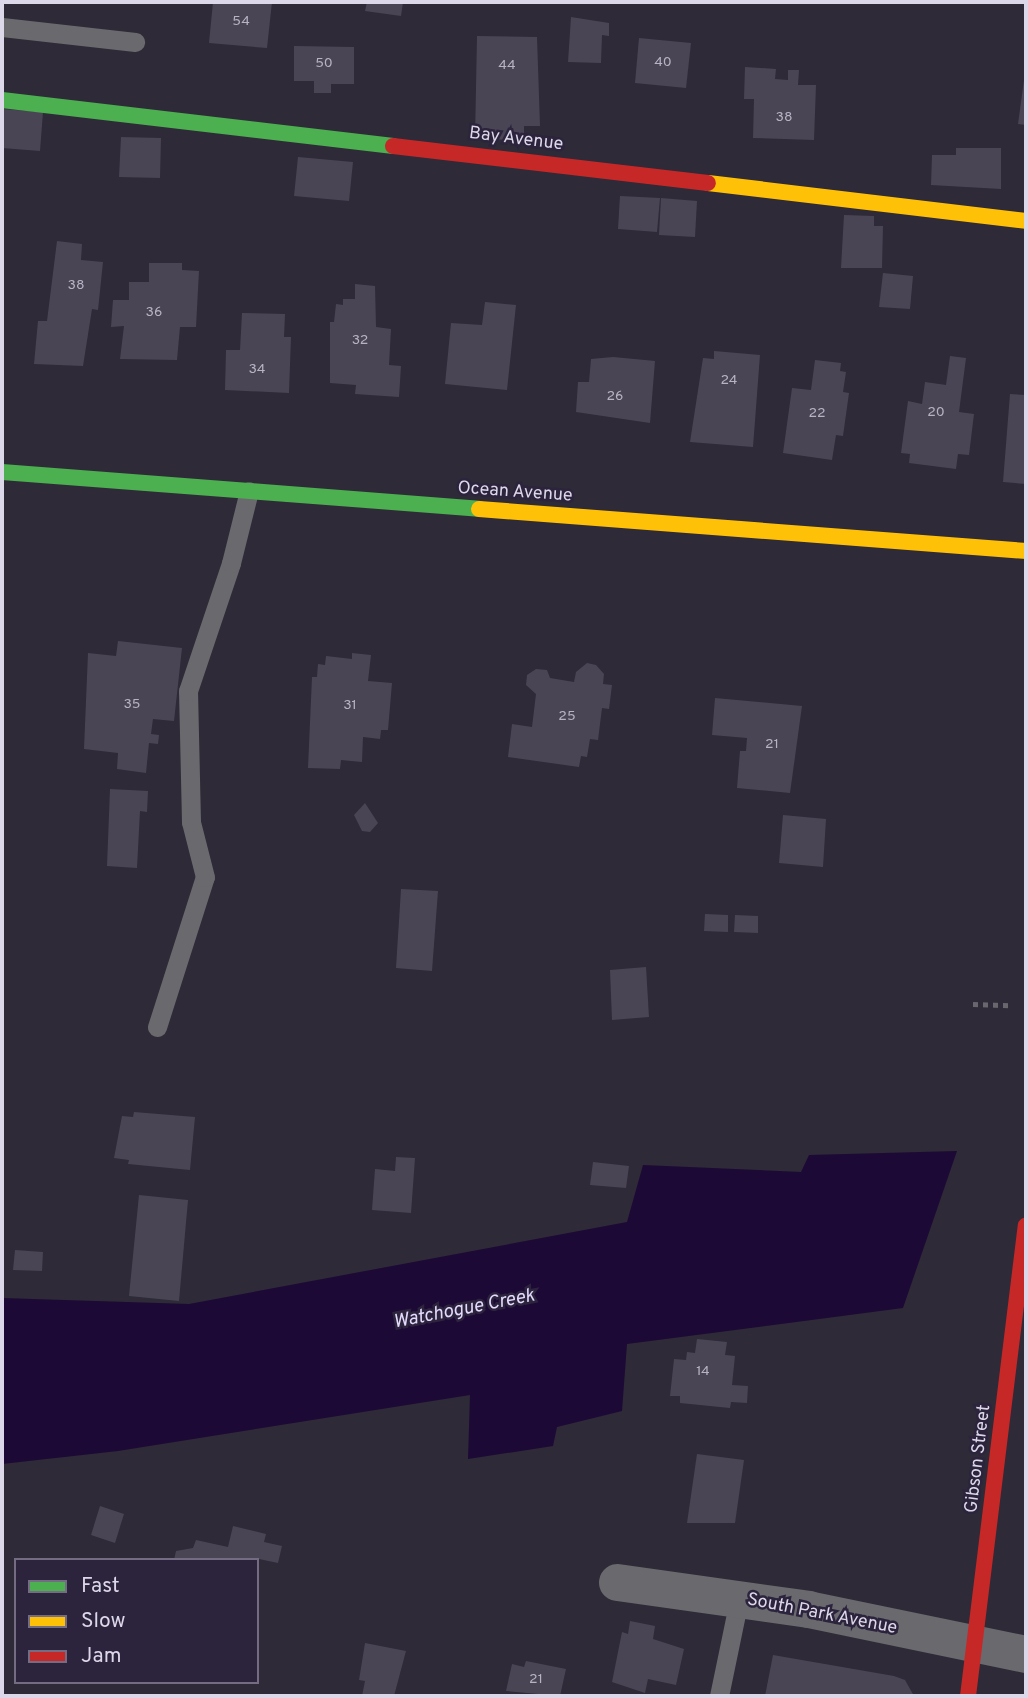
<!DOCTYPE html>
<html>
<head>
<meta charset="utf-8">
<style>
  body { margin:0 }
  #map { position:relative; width:1028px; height:1698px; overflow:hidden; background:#2e2a37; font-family:Overpass,sans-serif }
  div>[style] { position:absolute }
  .water>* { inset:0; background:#1d0936 }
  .building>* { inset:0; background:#4a4555 }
  .path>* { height:4.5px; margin-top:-2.25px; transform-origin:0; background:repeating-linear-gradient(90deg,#69666e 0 5px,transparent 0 10px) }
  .lane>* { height:19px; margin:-9.5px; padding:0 9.5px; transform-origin:9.5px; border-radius:9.5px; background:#6a696e }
  .street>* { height:37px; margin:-18.5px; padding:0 18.5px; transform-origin:18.5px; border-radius:18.5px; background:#6a696e }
  .fast>* { height:16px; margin:-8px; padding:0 8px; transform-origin:8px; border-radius:8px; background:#4caf50 }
  .slow>* { height:16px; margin:-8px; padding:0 8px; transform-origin:8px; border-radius:8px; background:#ffc107 }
  .jam>* { height:16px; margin:-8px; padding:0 8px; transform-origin:8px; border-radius:8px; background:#c62828 }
  span { translate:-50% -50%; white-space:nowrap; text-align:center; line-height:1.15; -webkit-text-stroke:5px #2c243d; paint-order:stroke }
  .number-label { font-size:14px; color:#b8b3c4 }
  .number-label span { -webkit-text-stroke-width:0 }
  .street-label { font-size:18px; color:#ddd8e9 }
  .water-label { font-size:19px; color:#e3dafc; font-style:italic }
  .frame { position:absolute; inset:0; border:4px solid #ddd8e9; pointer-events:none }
  .legend { position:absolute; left:14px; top:1558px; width:245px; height:126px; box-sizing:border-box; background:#2c243d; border:2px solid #736c82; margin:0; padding:9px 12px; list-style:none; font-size:21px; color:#ddd8e9 }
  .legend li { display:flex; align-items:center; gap:14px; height:35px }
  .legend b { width:35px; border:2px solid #736c82 }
</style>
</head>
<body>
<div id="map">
  <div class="water">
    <i style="clip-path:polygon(957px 1151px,903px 1308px,627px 1344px,622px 1411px,557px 1427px,553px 1446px,468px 1459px,470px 1395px,118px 1451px,2px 1464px,2px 1298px,189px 1304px,627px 1222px,643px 1165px,801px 1172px,809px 1155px)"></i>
  </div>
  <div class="building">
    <i style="clip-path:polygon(213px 2px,272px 2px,267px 48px,209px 43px)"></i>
    <i style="clip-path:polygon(367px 2px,403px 2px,401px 16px,365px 11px)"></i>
    <i style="clip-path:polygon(571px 17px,609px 23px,609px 36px,602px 35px,601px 63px,568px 62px)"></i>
    <i style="clip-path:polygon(477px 36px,537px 37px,540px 126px,524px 126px,524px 140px,475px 139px)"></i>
    <i style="clip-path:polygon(639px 38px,691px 43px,686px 88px,635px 83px)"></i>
    <i style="clip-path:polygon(294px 46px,354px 47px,354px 84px,331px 84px,331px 93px,314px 93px,314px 81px,294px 81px)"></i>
    <i style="clip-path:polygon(745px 67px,776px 69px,775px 79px,788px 80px,788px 70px,799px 70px,798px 85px,816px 85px,814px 140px,753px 138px,754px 99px,744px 99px)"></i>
    <i style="clip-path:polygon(1024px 80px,1026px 81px,1026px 125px,1018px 124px)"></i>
    <i style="clip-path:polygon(2px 109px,43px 112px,40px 151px,2px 148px)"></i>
    <i style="clip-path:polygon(121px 137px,161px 138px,160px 178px,119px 177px)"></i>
    <i style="clip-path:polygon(956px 148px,1001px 148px,1001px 189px,931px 185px,932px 155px,956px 155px)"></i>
    <i style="clip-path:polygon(298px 157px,353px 162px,349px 201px,294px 196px)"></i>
    <i style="clip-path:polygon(620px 196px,660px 198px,657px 232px,618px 229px)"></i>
    <i style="clip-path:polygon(661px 198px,697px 201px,695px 237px,659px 235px)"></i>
    <i style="clip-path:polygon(844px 215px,874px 216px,874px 226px,883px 226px,882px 268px,841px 268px)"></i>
    <i style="clip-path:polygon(57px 241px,82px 244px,81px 260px,103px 262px,98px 310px,92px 309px,83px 366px,34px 364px,38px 321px,47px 321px)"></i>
    <i style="clip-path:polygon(149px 263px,182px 263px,182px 270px,199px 271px,196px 327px,180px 327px,177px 360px,120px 359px,124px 326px,111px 327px,113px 300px,129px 300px,129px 282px,149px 282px)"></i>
    <i style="clip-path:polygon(883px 273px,913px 276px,910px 309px,879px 307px)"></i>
    <i style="clip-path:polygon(355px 284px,375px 286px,376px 327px,391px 329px,389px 365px,401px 366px,399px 397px,355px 394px,356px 385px,330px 383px,330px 322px,334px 322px,336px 304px,343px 305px,343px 299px,355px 299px)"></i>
    <i style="clip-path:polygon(485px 302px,516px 305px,507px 390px,445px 384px,451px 323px,482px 325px)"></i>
    <i style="clip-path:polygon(242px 313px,285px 314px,284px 337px,291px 337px,289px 393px,225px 390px,226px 350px,240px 350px)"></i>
    <i style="clip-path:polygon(714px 351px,760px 355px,753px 447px,690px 442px,703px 358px,714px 359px)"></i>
    <i style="clip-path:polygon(950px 356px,966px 358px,959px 412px,974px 414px,969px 455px,958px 454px,956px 469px,909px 463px,910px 454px,901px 453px,908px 401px,922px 404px,925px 382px,946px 385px)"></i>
    <i style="clip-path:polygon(613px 357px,655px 361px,650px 423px,576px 412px,578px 382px,589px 382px,591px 359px)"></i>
    <i style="clip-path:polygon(815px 360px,841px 363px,840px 371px,846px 372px,843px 392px,849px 393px,843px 436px,836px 435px,832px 460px,783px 453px,792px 388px,811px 390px)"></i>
    <i style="clip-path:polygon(1010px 394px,1026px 395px,1026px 484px,1003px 482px)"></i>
    <i style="clip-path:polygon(118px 641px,182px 648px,174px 721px,153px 719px,151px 734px,159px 735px,158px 744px,149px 743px,146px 773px,117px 769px,118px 753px,84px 749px,88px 653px,116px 656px)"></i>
    <i style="clip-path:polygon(352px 653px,371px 655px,368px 681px,392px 683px,388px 730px,381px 730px,380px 739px,363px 737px,362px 762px,341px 760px,340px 769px,308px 768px,312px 677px,317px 677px,318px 664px,325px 665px,326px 656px,352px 659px)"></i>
    <i style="clip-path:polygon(587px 663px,596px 665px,604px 674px,603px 684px,612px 685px,609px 709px,602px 708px,598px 740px,590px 739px,587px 757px,581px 756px,579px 767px,508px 757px,512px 724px,532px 727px,536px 694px,526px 685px,527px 675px,536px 669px,547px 670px,550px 678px,574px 682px,576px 672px)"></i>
    <i style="clip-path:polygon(715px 698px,802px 706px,790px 793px,737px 788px,740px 751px,746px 751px,747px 738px,712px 735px)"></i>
    <i style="clip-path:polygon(110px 789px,148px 791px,147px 812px,140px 811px,137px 868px,107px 866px)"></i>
    <i style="clip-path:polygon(365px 803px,378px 823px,370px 832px,362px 831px,354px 815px)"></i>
    <i style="clip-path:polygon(783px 815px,826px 819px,823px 867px,779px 863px)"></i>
    <i style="clip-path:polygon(401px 889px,438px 891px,432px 971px,396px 968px)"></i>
    <i style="clip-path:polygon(705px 914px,728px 915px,728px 932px,704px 931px)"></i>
    <i style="clip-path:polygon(735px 915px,758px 916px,758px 933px,734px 932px)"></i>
    <i style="clip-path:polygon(646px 967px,649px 1017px,612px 1020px,610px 970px)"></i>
    <i style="clip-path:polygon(134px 1112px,195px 1117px,190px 1170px,128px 1164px,129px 1160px,114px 1158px,122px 1116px,133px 1117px)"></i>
    <i style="clip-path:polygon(396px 1157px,415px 1158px,411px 1213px,372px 1210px,375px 1169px,395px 1171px)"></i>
    <i style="clip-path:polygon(593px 1162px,629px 1166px,626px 1188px,590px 1185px)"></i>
    <i style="clip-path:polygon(139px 1195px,188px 1200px,179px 1301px,129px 1296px)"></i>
    <i style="clip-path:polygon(15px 1250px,43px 1252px,42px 1271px,13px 1270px)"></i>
    <i style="clip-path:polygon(697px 1339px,727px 1342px,725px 1355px,735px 1356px,732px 1385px,748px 1386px,747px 1403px,731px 1402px,730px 1408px,680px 1403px,680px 1396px,670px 1396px,674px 1359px,686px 1360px,687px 1352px,695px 1353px)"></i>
    <i style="clip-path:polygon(697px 1454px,744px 1460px,735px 1523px,687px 1523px)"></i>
    <i style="clip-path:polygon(100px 1506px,124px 1514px,115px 1543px,91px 1535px)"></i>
    <i style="clip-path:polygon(233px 1526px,266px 1534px,264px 1542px,282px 1546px,278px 1563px,259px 1559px,174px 1560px,176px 1551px,193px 1548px,196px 1540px,228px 1547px)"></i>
    <i style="clip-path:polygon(630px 1621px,655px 1626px,653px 1639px,684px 1649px,676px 1685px,648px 1679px,645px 1693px,612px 1682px,622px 1632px,628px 1634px)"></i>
    <i style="clip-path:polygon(365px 1643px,406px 1651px,394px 1696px,362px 1696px,365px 1681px,359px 1680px)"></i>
    <i style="clip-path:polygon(773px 1655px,894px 1676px,905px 1680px,914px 1696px,765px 1696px)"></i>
    <i style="clip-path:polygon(526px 1661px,566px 1669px,560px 1696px,506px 1691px,512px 1664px,524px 1667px)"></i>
  </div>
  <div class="path">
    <i style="left:973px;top:1004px;width:37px;rotate:2deg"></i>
  </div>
  <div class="lane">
    <i style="left:2px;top:27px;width:134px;rotate:6.4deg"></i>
    <i style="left:157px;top:1027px;width:157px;rotate:-72.3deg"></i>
    <i style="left:205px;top:877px;width:57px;rotate:-104.3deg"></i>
    <i style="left:191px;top:822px;width:131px;rotate:-91.3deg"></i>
    <i style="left:188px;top:691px;width:135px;rotate:-71.4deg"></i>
    <i style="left:231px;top:563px;width:74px;rotate:-76deg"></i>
    <i style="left:719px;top:1696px;width:99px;rotate:-78.3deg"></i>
  </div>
  <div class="street">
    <i style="left:617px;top:1582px;width:193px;rotate:8deg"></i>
    <i style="left:808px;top:1609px;width:223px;rotate:11.7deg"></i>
  </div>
  <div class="fast">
    <i style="left:2px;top:100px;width:394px;rotate:6.7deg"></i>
    <i style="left:2px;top:472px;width:478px;rotate:4.4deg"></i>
  </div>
  <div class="slow">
    <i style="left:708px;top:183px;width:320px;rotate:6.8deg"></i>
    <i style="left:479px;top:509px;width:549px;rotate:4.39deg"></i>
  </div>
  <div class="jam">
    <i style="left:393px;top:146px;width:317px;rotate:6.7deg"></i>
    <i style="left:968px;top:1696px;width:474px;rotate:-83deg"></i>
  </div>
  <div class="number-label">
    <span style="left:241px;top:22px">54</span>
    <span style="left:663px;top:63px">40</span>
    <span style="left:324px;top:64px">50</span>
    <span style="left:507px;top:66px">44</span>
    <span style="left:784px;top:118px">38</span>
    <span style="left:76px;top:286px">38</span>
    <span style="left:154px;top:313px">36</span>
    <span style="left:360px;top:341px">32</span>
    <span style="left:257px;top:370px">34</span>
    <span style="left:729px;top:381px">24</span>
    <span style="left:615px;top:397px">26</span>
    <span style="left:936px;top:413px">20</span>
    <span style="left:817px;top:414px">22</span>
    <span style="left:132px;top:705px">35</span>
    <span style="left:350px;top:706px">31</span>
    <span style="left:567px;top:717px">25</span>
    <span style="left:772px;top:745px">21</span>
    <span style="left:703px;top:1372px">14</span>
    <span style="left:536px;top:1680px">21</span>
  </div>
  <div class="street-label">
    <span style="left:516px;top:140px;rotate:7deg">Bay Avenue</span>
    <span style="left:515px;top:493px;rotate:4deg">Ocean Avenue</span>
    <span style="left:979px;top:1459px;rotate:-83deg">Gibson Street</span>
    <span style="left:822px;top:1615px;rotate:11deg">South Park Avenue</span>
  </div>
  <div class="water-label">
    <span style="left:464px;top:1310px;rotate:-11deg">Watchogue Creek</span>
  </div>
  <div class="frame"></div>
  <ul class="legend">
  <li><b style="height:9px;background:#4caf50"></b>Fast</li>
  <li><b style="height:9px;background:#ffc107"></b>Slow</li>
  <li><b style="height:9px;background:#c62828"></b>Jam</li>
  </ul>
</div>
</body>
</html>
